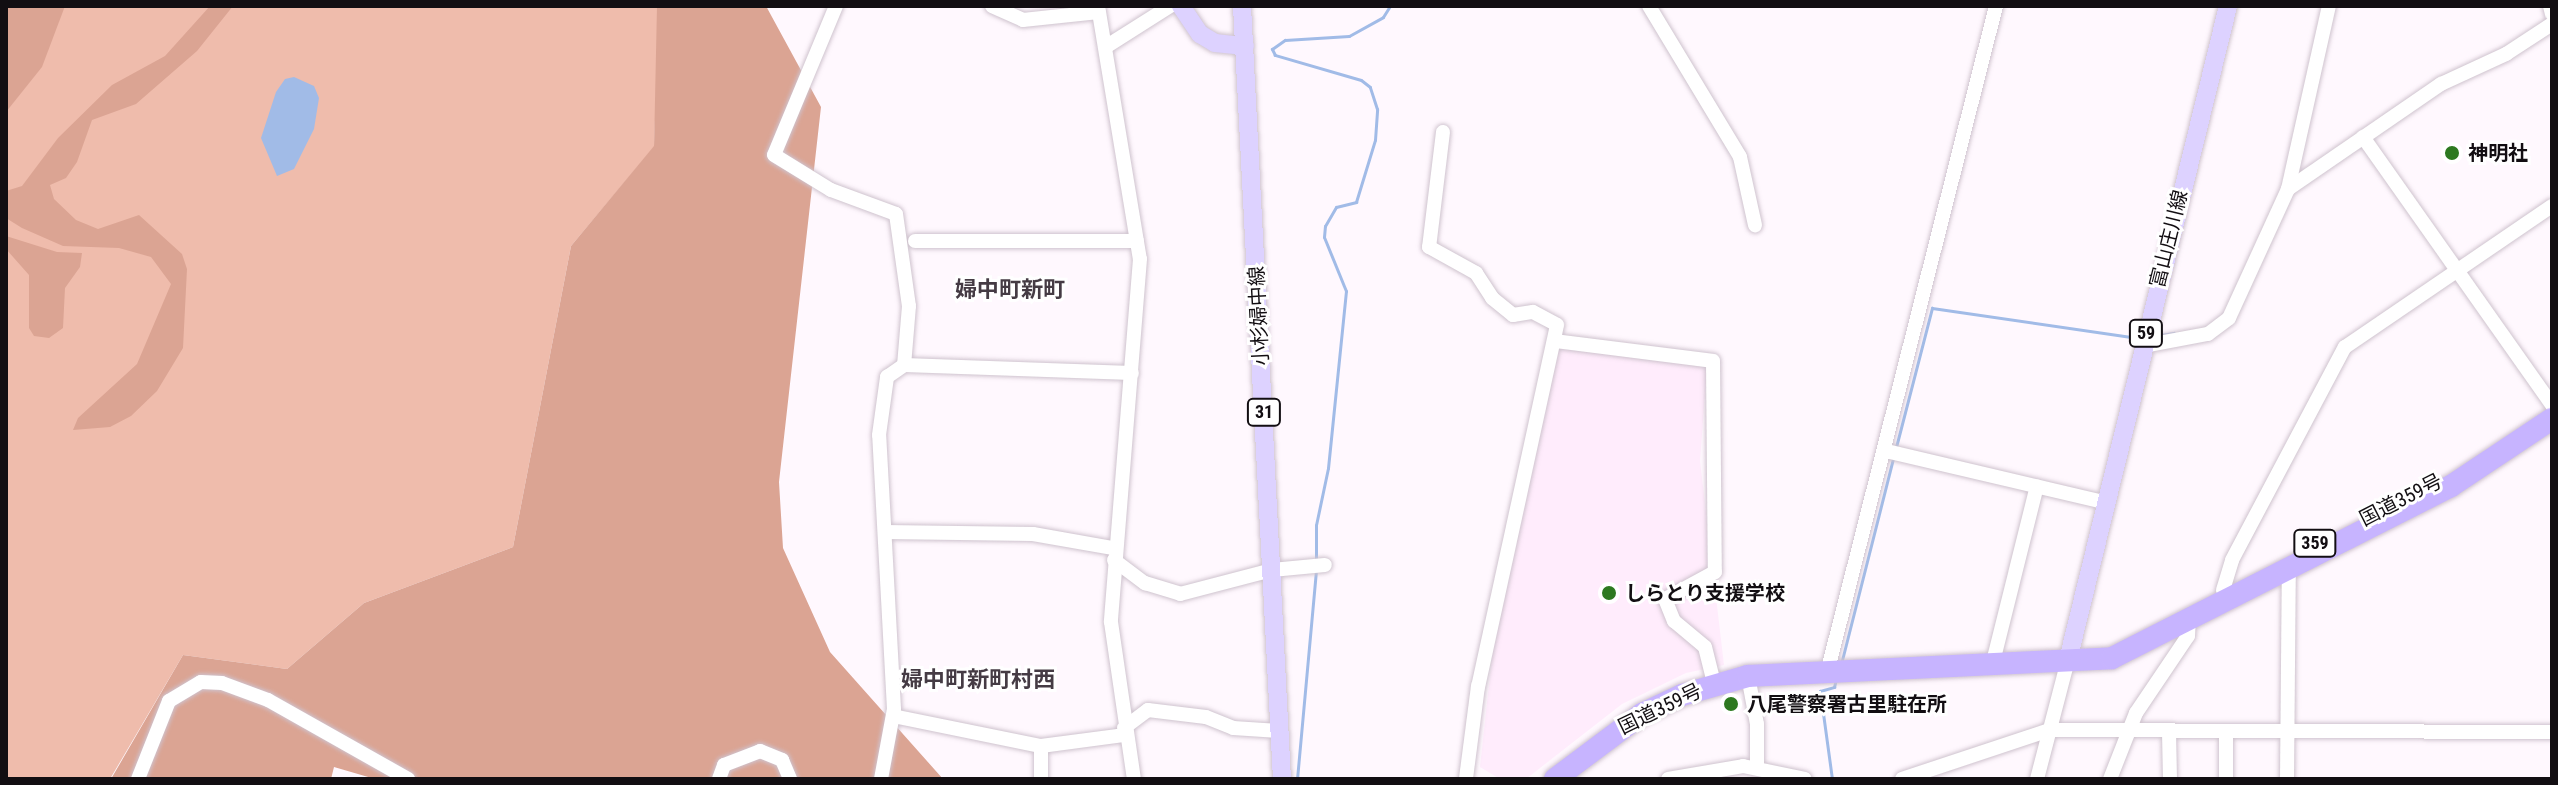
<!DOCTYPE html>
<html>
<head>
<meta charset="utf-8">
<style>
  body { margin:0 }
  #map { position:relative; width:2558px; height:785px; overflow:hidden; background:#fff8fe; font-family:"Roboto Condensed","Noto Sans JP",sans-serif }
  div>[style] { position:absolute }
  .built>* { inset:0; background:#ffecfc }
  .green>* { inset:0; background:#efbcac }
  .forest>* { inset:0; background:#dba493 }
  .water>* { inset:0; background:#a1bbe7 }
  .stream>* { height:3px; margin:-1.5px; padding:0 1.5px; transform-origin:1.5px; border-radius:1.5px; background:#a1bbe7 }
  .roads { filter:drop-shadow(0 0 2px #cfc3ce) drop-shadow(0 0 2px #cfc3ce) }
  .minor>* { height:14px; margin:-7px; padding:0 7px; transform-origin:7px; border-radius:7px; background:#fff }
  .major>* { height:18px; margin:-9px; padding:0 9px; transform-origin:9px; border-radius:9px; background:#ddd2ff }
  .highway>* { height:22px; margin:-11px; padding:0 11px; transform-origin:11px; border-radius:11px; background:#c7b4ff }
  .dots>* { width:22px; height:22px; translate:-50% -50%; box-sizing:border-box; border:4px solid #fff; border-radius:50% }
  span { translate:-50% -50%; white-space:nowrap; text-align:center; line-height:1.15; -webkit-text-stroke:6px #fff; paint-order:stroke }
  .shield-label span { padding:2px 6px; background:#fff; border:2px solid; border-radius:6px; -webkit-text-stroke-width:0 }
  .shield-label { font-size:18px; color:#120e12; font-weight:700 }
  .poi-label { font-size:20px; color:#120e12; font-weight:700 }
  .left { translate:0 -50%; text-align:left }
  .street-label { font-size:20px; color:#120e12 }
  .neighbourhood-label { font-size:22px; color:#453b44; font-weight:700 }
  .frame { position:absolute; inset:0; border:8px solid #120e12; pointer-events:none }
</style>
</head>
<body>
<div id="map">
  <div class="built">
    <i style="clip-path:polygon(1558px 346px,1707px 367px,1700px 461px,1724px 665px,1686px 673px,1622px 704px,1526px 779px,1500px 779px,1480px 767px,1493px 648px)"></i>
  </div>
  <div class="green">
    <i style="clip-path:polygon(6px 6px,657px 6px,659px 11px,654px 147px,571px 246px,513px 547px,364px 603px,287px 669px,183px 655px,110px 779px,6px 779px)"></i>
  </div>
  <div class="forest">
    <i style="clip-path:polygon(6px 6px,65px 6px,42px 67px,6px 112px)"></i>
    <i style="clip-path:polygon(210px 6px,233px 6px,197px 51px,136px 104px,92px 120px,77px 162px,66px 178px,50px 185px,54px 199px,76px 220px,98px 229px,139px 215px,182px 254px,187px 269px,183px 348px,157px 391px,131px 416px,110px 427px,73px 430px,78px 418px,137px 364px,171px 284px,151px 257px,119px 248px,63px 246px,22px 228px,6px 218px,6px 191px,22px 186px,58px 138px,112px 85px,165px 56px)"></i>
    <i style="clip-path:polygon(657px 6px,766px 6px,821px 107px,779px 482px,783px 548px,830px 652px,943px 779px,375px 779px,334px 767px,331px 779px,111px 779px,183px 655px,287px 669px,364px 603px,513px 547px,571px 246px,654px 146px)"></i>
    <i style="clip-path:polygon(6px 236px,57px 252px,82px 253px,80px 267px,65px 288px,63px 328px,49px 338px,34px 336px,29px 328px,29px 275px,6px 249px)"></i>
  </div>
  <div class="water">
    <i style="clip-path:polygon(294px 77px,314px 86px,319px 98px,314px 129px,294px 169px,277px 176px,261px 138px,276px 92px,285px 79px)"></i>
  </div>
  <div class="stream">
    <i style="left:2154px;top:336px;width:20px;rotate:-9deg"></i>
    <i style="left:1896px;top:447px;width:144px;rotate:-75.5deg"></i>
    <i style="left:1932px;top:308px;width:208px;rotate:8.3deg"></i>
    <i style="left:1316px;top:560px;width:35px;rotate:-90deg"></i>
    <i style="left:1316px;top:525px;width:58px;rotate:-78.1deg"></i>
    <i style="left:1328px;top:468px;width:178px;rotate:-84.2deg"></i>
    <i style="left:1346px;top:291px;width:58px;rotate:-112.2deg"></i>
    <i style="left:1324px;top:237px;width:11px;rotate:-85deg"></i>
    <i style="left:1325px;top:226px;width:22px;rotate:-60deg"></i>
    <i style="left:1336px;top:207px;width:21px;rotate:-14deg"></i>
    <i style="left:1356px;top:202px;width:65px;rotate:-73deg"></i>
    <i style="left:1375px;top:140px;width:31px;rotate:-86deg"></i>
    <i style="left:1377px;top:109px;width:23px;rotate:-108deg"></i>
    <i style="left:1370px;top:87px;width:11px;rotate:-142deg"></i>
    <i style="left:1361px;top:80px;width:90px;rotate:-163.8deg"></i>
    <i style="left:1275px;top:55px;width:7px;rotate:-117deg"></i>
    <i style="left:1272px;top:49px;width:16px;rotate:-35deg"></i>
    <i style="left:1285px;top:40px;width:64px;rotate:-3.6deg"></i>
    <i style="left:1349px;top:36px;width:39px;rotate:-29deg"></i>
    <i style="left:1383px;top:17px;width:13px;rotate:-58deg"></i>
    <i style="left:1841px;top:664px;width:212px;rotate:-75.8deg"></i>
    <i style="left:1297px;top:779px;width:208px;rotate:-84.8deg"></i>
    <i style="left:1754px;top:779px;width:13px"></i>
    <i style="left:1832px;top:779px;width:89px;rotate:-97.8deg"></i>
    <i style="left:1820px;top:691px;width:15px;rotate:-16deg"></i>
    <i style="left:1834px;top:687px;width:8px;rotate:-76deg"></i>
  </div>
  <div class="roads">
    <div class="minor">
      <i style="left:836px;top:6px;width:161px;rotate:112.6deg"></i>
      <i style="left:774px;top:155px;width:67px;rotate:31.6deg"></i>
      <i style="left:831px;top:190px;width:69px;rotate:20.3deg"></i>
      <i style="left:896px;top:214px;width:93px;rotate:82deg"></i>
      <i style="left:909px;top:306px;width:59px;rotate:94.8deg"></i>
      <i style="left:992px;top:6px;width:34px;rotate:24deg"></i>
      <i style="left:1023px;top:20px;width:76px;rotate:-6deg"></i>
      <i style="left:1098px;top:6px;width:256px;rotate:80.6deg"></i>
      <i style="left:1140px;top:259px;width:364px;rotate:94.6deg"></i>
      <i style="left:1111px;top:622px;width:159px;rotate:81.7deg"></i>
      <i style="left:1649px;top:6px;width:176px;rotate:58.9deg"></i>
      <i style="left:1740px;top:157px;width:70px;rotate:77.6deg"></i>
      <i style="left:2550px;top:6px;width:8px;rotate:76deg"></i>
      <i style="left:1107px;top:46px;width:75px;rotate:-32.4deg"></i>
      <i style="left:1443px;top:132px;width:116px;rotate:96.9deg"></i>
      <i style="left:1429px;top:247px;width:54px;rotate:29deg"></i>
      <i style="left:1476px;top:273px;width:30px;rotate:57deg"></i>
      <i style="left:1492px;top:298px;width:27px;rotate:39deg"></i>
      <i style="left:1513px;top:315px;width:20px;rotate:-9deg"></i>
      <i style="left:1533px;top:312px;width:27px;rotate:28deg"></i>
      <i style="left:1557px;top:325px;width:370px;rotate:102.3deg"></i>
      <i style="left:1478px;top:686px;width:94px;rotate:97.4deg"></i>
      <i style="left:2363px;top:137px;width:328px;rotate:54.8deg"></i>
      <i style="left:2288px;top:189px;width:188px;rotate:-77.4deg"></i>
      <i style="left:915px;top:241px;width:222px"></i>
      <i style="left:1555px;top:341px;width:159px;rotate:7.2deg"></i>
      <i style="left:1713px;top:361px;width:211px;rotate:89.5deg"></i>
      <i style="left:1715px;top:572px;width:57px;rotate:151.6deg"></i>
      <i style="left:1665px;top:599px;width:24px;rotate:68deg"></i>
      <i style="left:1674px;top:621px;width:40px;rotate:40deg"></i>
      <i style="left:1705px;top:647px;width:37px;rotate:76deg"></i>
      <i style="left:2143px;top:346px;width:66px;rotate:-10.5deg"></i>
      <i style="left:2208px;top:334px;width:26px;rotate:-37deg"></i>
      <i style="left:2229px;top:318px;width:142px;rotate:-65.4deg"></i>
      <i style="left:2288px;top:189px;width:186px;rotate:-34.5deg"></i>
      <i style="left:2441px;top:84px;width:72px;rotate:-24.8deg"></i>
      <i style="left:2506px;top:54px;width:55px;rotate:-33.1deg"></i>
      <i style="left:1886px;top:451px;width:224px;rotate:13.2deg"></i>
      <i style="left:885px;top:532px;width:148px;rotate:0.8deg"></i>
      <i style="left:1033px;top:534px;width:80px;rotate:10deg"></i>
      <i style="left:1114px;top:560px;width:39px;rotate:37deg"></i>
      <i style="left:1145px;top:583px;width:37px;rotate:17deg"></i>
      <i style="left:1180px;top:594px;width:95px;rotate:-14.6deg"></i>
      <i style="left:1272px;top:570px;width:53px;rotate:-5.4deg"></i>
      <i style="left:2223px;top:590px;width:31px;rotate:-73deg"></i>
      <i style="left:2232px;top:560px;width:241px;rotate:-62.1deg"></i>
      <i style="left:2345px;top:347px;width:250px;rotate:-34.3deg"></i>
      <i style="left:1993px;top:662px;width:181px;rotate:-76deg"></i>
      <i style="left:1828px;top:669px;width:684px;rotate:-75.78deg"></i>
      <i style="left:1748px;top:676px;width:49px;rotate:79.4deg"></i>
      <i style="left:1757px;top:724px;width:44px;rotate:90deg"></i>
      <i style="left:893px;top:716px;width:151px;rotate:11.5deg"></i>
      <i style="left:1041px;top:746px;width:33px;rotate:90deg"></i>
      <i style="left:1124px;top:728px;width:30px;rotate:-37deg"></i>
      <i style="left:1148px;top:710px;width:58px;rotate:6.9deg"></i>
      <i style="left:1206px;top:717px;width:29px;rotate:22deg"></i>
      <i style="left:1233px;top:728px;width:46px;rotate:3.7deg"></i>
      <i style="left:2169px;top:732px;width:47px;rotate:88.8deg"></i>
      <i style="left:2226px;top:733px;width:46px;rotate:90deg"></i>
      <i style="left:1041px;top:746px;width:85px;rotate:-7.5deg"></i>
      <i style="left:138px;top:779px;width:84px;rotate:-68.3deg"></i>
      <i style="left:169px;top:701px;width:37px;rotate:-31deg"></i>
      <i style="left:201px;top:682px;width:21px;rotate:3deg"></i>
      <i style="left:222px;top:683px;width:49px;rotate:20.3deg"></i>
      <i style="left:268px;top:700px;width:161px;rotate:29.4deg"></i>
      <i style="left:719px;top:779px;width:15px;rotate:-70deg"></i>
      <i style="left:724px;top:765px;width:39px;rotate:-21deg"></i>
      <i style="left:760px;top:751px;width:24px;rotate:22deg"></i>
      <i style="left:782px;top:760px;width:21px;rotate:67deg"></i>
      <i style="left:881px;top:779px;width:71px;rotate:-79.5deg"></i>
      <i style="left:894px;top:709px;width:274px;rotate:-93.1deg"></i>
      <i style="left:879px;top:435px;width:59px;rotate:-82.1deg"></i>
      <i style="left:887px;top:377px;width:21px;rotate:-35deg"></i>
      <i style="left:904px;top:365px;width:228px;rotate:2deg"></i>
      <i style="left:1668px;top:779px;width:76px;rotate:-9.8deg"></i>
      <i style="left:1743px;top:766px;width:63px;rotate:11.8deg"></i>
      <i style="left:1902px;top:779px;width:155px;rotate:-18.4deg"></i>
      <i style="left:2049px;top:730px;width:503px;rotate:0.23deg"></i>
      <i style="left:2037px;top:779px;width:123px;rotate:-75.4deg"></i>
      <i style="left:2110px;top:779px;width:71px;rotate:-68.5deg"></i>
      <i style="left:2136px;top:713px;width:93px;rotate:-56deg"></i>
      <i style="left:2188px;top:636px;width:17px;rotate:-87deg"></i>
      <i style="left:2287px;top:779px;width:210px;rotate:-89.5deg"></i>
    </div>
    <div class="major">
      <i style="left:1181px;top:6px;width:34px;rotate:56deg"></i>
      <i style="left:1200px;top:34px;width:17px;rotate:31deg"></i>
      <i style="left:1215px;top:43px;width:30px;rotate:6deg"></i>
      <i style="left:1242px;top:6px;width:774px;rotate:87.04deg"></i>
      <i style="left:2068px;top:660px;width:673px;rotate:-76.25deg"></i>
    </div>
    <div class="highway">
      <i style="left:1555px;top:779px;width:109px;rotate:-36.8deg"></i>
      <i style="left:1642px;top:714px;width:44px;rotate:-25.4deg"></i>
      <i style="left:1682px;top:695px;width:69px;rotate:-16.1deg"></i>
      <i style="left:1748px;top:676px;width:364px;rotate:-2.8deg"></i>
      <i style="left:2112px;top:658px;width:380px;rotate:-26.9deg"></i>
      <i style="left:2451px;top:486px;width:121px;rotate:-33.6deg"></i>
    </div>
  </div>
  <div class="dots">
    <i style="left:2452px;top:153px;background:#2d7920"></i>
    <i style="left:1609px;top:593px;background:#2d7920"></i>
    <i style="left:1731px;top:704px;background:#2d7920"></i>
  </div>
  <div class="shield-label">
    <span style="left:2146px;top:333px">59</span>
    <span style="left:1264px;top:412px">31</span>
    <span style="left:2315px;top:543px">359</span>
  </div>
  <div class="poi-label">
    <span class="left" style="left:2468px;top:153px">神明社</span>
    <span class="left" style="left:1625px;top:593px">しらとり支援学校</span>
    <span class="left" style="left:1747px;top:704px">八尾警察署古里駐在所</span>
  </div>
  <div class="street-label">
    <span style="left:2169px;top:239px;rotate:-76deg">富山庄川線</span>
    <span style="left:1259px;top:316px;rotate:-93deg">小杉婦中線</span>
    <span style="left:2401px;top:500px;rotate:-27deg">国道359号</span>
    <span style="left:1660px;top:709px;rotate:-26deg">国道359号</span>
  </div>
  <div class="neighbourhood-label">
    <span style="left:1010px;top:290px">婦中町新町</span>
    <span style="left:978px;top:680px">婦中町新町村西</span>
  </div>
  <div class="frame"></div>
</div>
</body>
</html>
